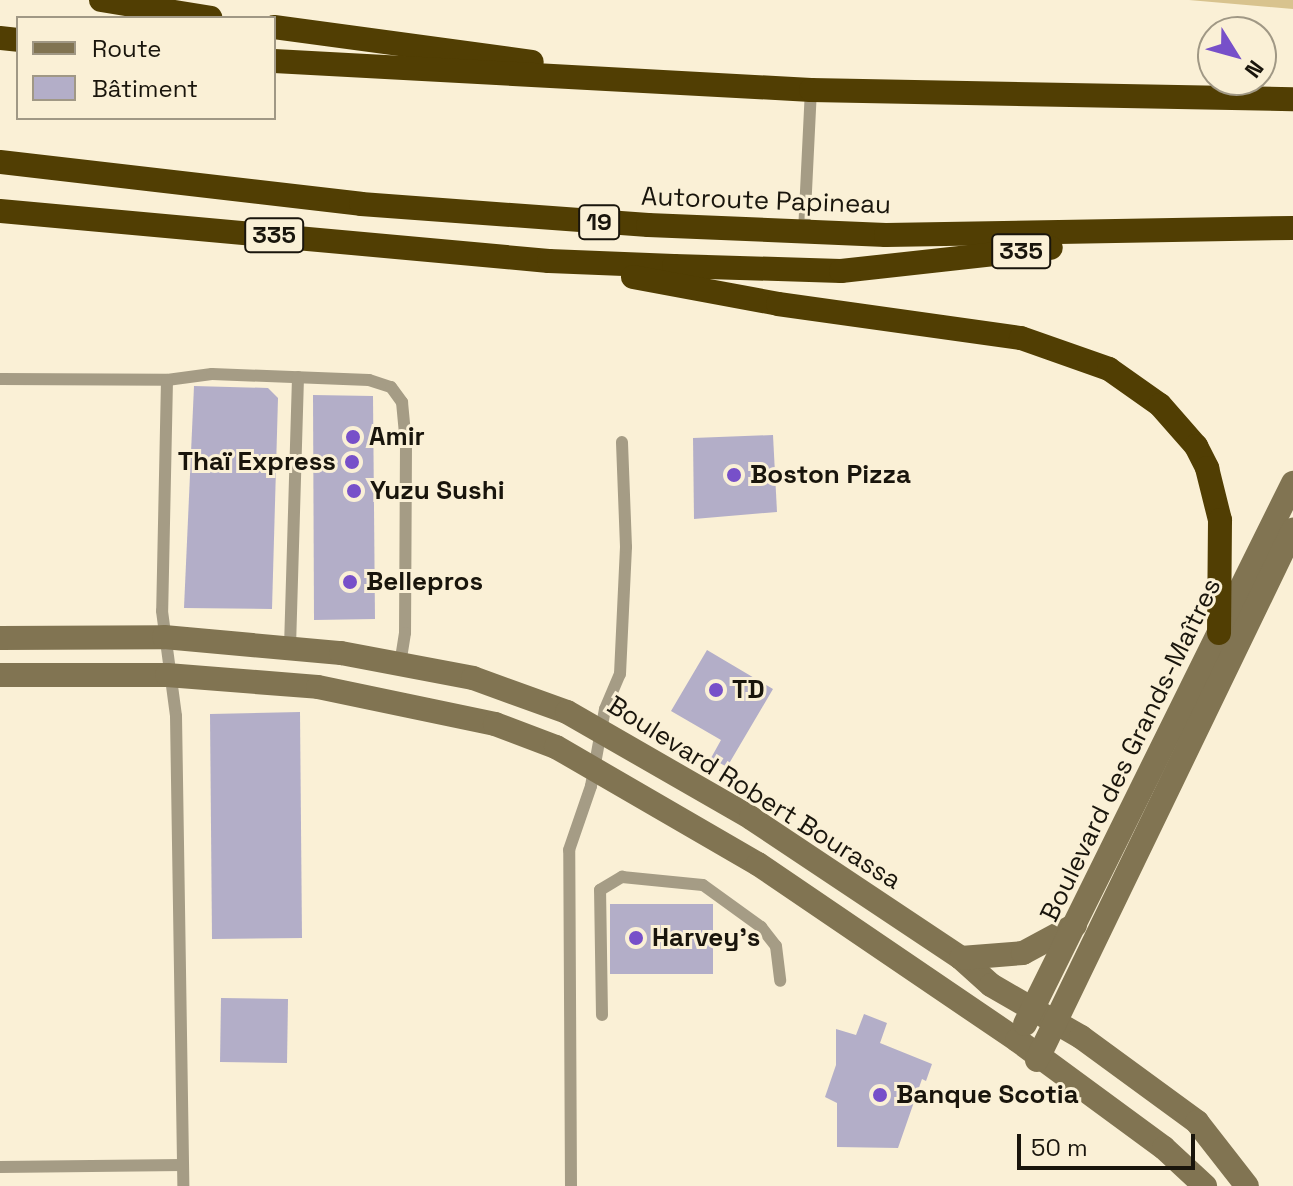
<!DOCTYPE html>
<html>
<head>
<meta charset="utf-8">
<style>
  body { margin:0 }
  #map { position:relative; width:1293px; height:1186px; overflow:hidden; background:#faf0d6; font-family:"Space Grotesk",sans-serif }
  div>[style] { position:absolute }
  .green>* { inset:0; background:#d8c38e }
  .building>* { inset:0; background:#b3aec8 }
  .lane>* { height:12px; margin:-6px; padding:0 6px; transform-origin:6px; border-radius:6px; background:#a59c85 }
  .secondary>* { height:24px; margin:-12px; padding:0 12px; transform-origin:12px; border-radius:12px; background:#817452 }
  .highway>* { height:24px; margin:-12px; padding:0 12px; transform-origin:12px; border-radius:12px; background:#513e03 }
  .dots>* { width:22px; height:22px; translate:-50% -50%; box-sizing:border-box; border:4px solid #faf0d6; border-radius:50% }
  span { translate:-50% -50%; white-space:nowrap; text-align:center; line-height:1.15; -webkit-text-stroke:6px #faf0d6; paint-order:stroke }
  .shield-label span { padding:2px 6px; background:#faf0d6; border:2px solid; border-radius:6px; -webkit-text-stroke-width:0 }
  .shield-label { font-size:24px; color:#19150c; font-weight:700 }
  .street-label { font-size:26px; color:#19150c }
  .poi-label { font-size:26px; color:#19150c; font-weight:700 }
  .left { translate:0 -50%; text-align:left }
  .right { translate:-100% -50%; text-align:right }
  .legend { position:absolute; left:16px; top:16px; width:260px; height:104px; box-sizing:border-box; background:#faf0d6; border:2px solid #a09885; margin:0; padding:10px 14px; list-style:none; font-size:24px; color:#19150c }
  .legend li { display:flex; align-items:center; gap:16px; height:40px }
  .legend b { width:40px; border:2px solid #a09885 }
  .north { position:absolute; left:1197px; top:16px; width:80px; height:80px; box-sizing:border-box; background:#faf0d6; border:2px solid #a09885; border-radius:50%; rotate:127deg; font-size:22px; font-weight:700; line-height:32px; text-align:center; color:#19150c }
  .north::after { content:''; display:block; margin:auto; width:28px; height:36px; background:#7750c9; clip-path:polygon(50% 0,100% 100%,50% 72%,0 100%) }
  .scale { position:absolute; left:1017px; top:1134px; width:178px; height:36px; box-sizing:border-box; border:4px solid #19150c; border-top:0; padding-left:10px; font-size:24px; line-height:28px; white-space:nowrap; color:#19150c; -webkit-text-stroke:6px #faf0d6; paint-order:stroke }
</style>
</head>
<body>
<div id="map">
  <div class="green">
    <i style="clip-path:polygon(1189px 0,1293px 0,1293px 9px)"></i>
  </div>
  <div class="building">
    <i style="clip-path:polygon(194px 386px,268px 388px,278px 398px,272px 609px,184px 608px)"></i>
    <i style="clip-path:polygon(313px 395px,373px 396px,375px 619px,314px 620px)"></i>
    <i style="clip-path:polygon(773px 435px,777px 512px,694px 519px,693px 438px)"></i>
    <i style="clip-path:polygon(707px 650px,773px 689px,727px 767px,711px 758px,721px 740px,671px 711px)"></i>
    <i style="clip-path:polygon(300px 712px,302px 938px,212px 939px,210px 714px)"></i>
    <i style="clip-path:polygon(610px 904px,713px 904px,713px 974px,610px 974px)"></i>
    <i style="clip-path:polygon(221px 998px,288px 999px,287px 1063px,220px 1062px)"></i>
    <i style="clip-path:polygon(864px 1014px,887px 1023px,880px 1043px,932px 1064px,926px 1081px,922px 1079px,898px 1148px,837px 1147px,837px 1103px,825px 1097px,836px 1065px,836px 1029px,856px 1035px)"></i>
  </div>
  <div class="lane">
    <i style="left:804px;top:232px;width:142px;rotate:-87.2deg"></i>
    <i style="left:0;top:379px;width:167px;rotate:0.3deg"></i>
    <i style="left:167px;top:380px;width:45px;rotate:-7.6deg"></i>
    <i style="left:212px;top:374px;width:157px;rotate:2.2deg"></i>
    <i style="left:369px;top:380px;width:23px;rotate:18deg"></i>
    <i style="left:391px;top:387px;width:19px;rotate:54deg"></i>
    <i style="left:402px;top:402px;width:42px;rotate:84.6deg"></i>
    <i style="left:406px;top:444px;width:189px;rotate:90.3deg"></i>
    <i style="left:405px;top:633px;width:30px;rotate:99deg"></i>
    <i style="left:167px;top:380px;width:231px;rotate:91.2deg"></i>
    <i style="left:162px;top:611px;width:106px;rotate:82.4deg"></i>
    <i style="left:176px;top:716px;width:470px;rotate:89.1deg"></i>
    <i style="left:290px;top:647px;width:270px;rotate:-88.3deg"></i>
    <i style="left:602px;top:1015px;width:125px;rotate:-90.9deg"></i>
    <i style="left:600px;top:890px;width:26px;rotate:-31deg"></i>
    <i style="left:622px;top:877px;width:81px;rotate:5.6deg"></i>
    <i style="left:703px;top:885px;width:72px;rotate:35.9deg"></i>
    <i style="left:761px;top:927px;width:24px;rotate:52deg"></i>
    <i style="left:776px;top:946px;width:35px;rotate:83deg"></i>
    <i style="left:0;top:1167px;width:183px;rotate:-0.6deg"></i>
    <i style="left:571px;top:1186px;width:336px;rotate:-90.3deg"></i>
    <i style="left:569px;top:850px;width:68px;rotate:-71deg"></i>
    <i style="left:591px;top:786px;width:78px;rotate:-79.7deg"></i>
    <i style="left:605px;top:709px;width:38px;rotate:-67deg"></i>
    <i style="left:620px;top:674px;width:127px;rotate:-87.3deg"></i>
    <i style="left:626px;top:547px;width:105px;rotate:-92.2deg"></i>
  </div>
  <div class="secondary">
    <i style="left:0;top:638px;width:164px;rotate:-0.3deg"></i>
    <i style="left:164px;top:637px;width:178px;rotate:5.2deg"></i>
    <i style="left:341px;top:653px;width:134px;rotate:10.7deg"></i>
    <i style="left:473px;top:678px;width:100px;rotate:19.9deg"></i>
    <i style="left:567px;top:712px;width:212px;rotate:29.9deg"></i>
    <i style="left:751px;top:818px;width:252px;rotate:33.7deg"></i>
    <i style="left:961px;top:958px;width:40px;rotate:42deg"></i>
    <i style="left:991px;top:985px;width:104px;rotate:30deg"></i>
    <i style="left:1081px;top:1037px;width:144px;rotate:36.2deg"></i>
    <i style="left:1197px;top:1122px;width:81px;rotate:52deg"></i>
    <i style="left:0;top:675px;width:167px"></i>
    <i style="left:167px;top:675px;width:151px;rotate:4.5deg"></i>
    <i style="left:318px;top:687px;width:181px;rotate:11.8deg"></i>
    <i style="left:495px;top:724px;width:65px;rotate:20.7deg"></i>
    <i style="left:556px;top:747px;width:233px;rotate:30.1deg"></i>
    <i style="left:758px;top:864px;width:313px;rotate:34.2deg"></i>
    <i style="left:1017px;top:1040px;width:182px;rotate:36.3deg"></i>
    <i style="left:1164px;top:1148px;width:56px;rotate:42.8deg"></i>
    <i style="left:961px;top:958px;width:62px;rotate:-4.6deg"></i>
    <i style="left:1023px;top:953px;width:59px;rotate:-28.3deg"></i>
    <i style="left:1025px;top:1024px;width:604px;rotate:-63.65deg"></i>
    <i style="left:1037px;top:1060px;width:589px;rotate:-64.22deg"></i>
  </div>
  <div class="highway">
    <i style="left:101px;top:0;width:111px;rotate:9.3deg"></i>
    <i style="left:274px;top:27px;width:260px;rotate:7.7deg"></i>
    <i style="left:0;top:38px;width:18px;rotate:6deg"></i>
    <i style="left:274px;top:61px;width:538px;rotate:3.09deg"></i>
    <i style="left:811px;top:90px;width:482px;rotate:1.1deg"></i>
    <i style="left:0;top:162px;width:363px;rotate:6.6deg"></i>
    <i style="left:361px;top:204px;width:288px;rotate:4.2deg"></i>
    <i style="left:648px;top:225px;width:238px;rotate:2.4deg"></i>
    <i style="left:886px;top:235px;width:407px;rotate:-1deg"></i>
    <i style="left:0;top:211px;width:551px;rotate:5.2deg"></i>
    <i style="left:549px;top:261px;width:125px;rotate:2.3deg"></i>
    <i style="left:674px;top:266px;width:167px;rotate:1.7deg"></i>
    <i style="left:841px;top:271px;width:211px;rotate:-6.3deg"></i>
    <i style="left:633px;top:277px;width:147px;rotate:10.5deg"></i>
    <i style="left:778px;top:304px;width:245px;rotate:8deg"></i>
    <i style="left:1021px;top:338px;width:93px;rotate:19.4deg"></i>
    <i style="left:1109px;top:369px;width:62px;rotate:35.2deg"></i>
    <i style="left:1160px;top:405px;width:55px;rotate:48.7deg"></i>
    <i style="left:1196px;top:446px;width:25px;rotate:63deg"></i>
    <i style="left:1207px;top:468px;width:54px;rotate:76deg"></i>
    <i style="left:1220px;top:520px;width:113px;rotate:90.5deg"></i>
  </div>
  <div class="dots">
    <i style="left:353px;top:437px;background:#7750c9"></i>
    <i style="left:352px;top:462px;background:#7750c9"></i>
    <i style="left:734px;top:475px;background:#7750c9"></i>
    <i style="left:354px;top:491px;background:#7750c9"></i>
    <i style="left:350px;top:582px;background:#7750c9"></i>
    <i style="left:716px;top:690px;background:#7750c9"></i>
    <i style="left:636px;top:938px;background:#7750c9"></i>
    <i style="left:880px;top:1095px;background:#7750c9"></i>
  </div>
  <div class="shield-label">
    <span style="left:599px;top:222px">19</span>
    <span style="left:274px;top:235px">335</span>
    <span style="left:1021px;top:251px">335</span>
  </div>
  <div class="street-label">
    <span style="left:766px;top:201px;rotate:2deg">Autoroute Papineau</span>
    <span style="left:1131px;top:750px;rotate:-64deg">Boulevard des Grands-Maîtres</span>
    <span style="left:754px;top:793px;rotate:32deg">Boulevard Robert Bourassa</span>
  </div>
  <div class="poi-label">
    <span class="left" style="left:369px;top:437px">Amir</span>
    <span class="right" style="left:336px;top:462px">Thaï Express</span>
    <span class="left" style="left:750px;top:475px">Boston Pizza</span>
    <span class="left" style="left:370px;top:491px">Yuzu Sushi</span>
    <span class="left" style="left:366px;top:582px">Bellepros</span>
    <span class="left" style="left:732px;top:690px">TD</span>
    <span class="left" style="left:652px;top:938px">Harvey's</span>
    <span class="left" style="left:896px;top:1095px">Banque Scotia</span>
  </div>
  <ul class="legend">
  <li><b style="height:10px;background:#817452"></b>Route</li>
  <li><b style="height:22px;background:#b3aec8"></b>Bâtiment</li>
  </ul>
  <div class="north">N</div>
  <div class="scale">50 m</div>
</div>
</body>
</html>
